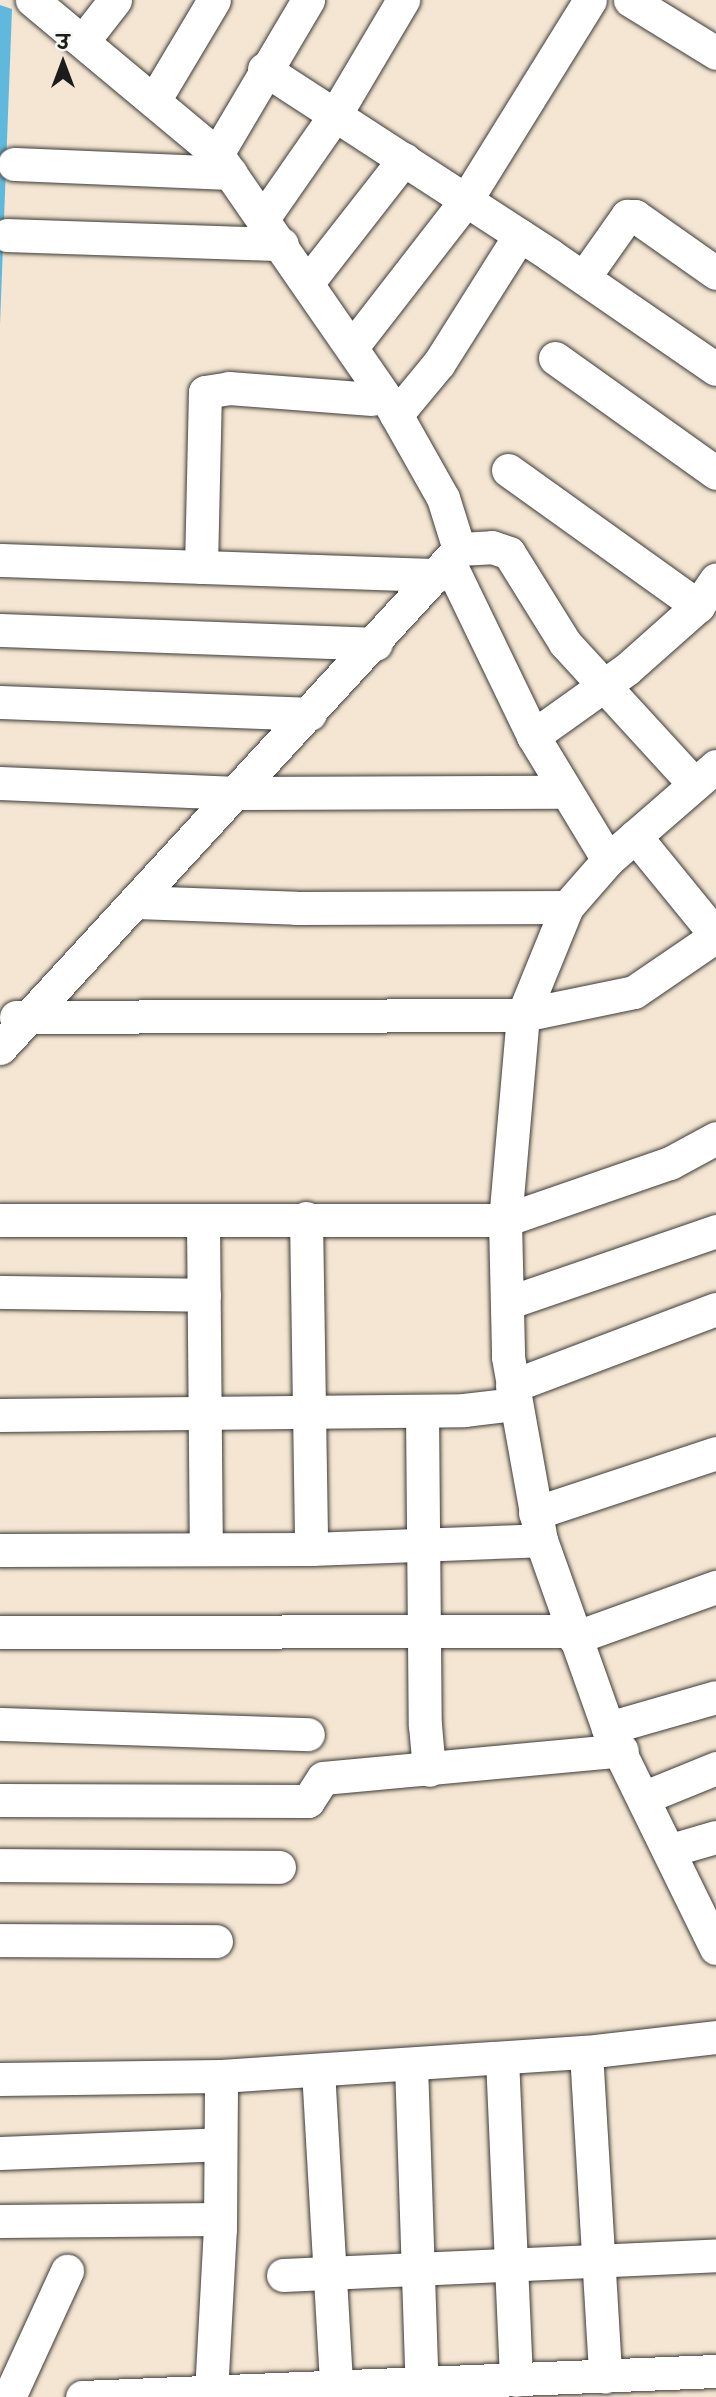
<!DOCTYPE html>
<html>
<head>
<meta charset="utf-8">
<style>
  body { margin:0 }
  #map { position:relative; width:716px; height:2397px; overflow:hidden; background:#f4e6d2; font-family:Mali,"Playpen Sans Deva",sans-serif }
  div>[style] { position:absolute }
  .water>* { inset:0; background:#60b9dd }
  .roads { filter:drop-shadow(0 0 2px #3c3a37) drop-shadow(0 0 2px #3c3a37) }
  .minor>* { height:33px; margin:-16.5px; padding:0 16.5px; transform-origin:16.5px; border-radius:16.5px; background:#fff }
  span { translate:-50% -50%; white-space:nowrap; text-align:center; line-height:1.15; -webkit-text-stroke:6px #f6f6f2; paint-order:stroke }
  .north { position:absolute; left:28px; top:28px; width:70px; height:70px; -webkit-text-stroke:5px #f6f6f2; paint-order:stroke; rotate:0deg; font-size:19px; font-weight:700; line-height:28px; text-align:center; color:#1c1c1c }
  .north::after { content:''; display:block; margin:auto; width:24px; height:32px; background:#1c1c1c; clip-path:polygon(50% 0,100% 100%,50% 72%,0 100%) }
</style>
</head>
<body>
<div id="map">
  <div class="water">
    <i style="clip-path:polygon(0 5px,12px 9px,0 325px)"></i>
  </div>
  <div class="roads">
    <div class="minor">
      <i style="left:630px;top:0;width:101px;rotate:31.6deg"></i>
      <i style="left:83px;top:41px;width:52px;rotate:-52deg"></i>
      <i style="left:264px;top:69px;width:341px;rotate:33deg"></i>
      <i style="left:550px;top:255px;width:201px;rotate:34.5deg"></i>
      <i style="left:155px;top:99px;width:115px;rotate:-59.2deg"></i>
      <i style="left:217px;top:154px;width:179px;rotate:-59.4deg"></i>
      <i style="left:14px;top:164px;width:217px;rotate:2.4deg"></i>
      <i style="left:264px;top:217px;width:124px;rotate:-55.2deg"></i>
      <i style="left:335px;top:115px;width:134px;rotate:-59.4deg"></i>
      <i style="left:7px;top:235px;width:275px;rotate:1.9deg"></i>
      <i style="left:584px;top:277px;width:75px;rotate:-54.8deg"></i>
      <i style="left:627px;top:216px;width:8px"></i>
      <i style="left:635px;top:216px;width:99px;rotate:35.1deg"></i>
      <i style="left:308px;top:282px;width:156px;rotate:-52deg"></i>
      <i style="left:352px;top:347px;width:186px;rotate:-52.2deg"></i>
      <i style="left:466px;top:200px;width:235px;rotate:-58.2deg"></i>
      <i style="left:555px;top:358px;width:198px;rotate:35.5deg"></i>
      <i style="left:396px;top:415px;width:67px;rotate:-50.4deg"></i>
      <i style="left:439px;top:363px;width:151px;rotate:-57.7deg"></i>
      <i style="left:508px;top:470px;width:234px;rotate:35.6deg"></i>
      <i style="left:459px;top:549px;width:33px;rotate:-3deg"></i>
      <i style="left:492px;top:547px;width:18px;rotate:19deg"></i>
      <i style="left:509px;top:553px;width:106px;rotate:58.1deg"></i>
      <i style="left:565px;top:643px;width:191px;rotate:47.5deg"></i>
      <i style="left:0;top:560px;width:438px;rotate:2deg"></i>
      <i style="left:449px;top:562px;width:193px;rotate:64.2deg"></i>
      <i style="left:533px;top:736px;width:145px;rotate:58.8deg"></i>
      <i style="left:201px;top:567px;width:175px;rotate:-88.7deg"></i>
      <i style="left:205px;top:392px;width:24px;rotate:-9deg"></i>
      <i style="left:229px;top:388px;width:143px;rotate:4.4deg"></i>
      <i style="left:0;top:630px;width:376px;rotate:2.1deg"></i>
      <i style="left:0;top:702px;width:310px;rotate:2.2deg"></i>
      <i style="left:533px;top:736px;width:115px;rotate:-35.5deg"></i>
      <i style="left:627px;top:669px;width:95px;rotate:-41.6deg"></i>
      <i style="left:698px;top:606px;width:32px;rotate:-56deg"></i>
      <i style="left:716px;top:766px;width:143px;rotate:139deg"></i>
      <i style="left:608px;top:860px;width:62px;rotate:131.1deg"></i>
      <i style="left:567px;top:907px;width:117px;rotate:112.2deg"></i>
      <i style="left:523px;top:1015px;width:206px;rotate:95deg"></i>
      <i style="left:505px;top:1220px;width:137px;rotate:88.7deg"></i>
      <i style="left:508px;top:1357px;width:186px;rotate:79.8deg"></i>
      <i style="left:541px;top:1540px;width:200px;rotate:70.4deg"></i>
      <i style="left:608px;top:1728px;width:245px;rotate:63.9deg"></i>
      <i style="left:0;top:783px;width:237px;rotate:2.4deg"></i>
      <i style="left:237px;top:793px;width:327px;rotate:-0.2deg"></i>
      <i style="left:635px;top:836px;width:127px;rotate:50.8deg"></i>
      <i style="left:136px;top:902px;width:160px;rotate:2.1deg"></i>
      <i style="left:296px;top:908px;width:271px;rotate:-0.2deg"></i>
      <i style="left:16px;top:1017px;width:507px;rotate:-0.23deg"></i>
      <i style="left:523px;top:1015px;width:113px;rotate:-11.7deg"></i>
      <i style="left:634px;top:992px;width:99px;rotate:-34.3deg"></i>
      <i style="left:0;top:1048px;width:678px;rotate:-47.39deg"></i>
      <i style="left:459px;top:549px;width:53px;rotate:-107.4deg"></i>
      <i style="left:443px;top:498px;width:108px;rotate:-119.4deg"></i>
      <i style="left:390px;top:404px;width:304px;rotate:-124.7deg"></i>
      <i style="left:217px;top:154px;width:241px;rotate:-140.2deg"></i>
      <i style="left:306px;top:1218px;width:331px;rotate:89.1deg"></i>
      <i style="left:0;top:1220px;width:505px"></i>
      <i style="left:505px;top:1220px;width:175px;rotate:-19.1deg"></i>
      <i style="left:670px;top:1163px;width:52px;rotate:-28.5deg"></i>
      <i style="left:203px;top:1220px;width:327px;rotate:89.5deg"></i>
      <i style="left:0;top:1292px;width:204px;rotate:0.8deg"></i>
      <i style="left:507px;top:1303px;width:221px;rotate:-19deg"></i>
      <i style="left:512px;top:1386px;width:218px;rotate:-20.7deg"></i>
      <i style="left:422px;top:1411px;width:314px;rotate:89.5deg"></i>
      <i style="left:425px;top:1725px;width:45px;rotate:84.9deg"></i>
      <i style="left:0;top:1415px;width:464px;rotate:-0.6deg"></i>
      <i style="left:464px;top:1410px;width:50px;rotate:-6.8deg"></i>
      <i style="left:535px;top:1513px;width:191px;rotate:-18.3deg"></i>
      <i style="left:0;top:1550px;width:311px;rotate:-0.2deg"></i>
      <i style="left:311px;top:1549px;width:230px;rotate:-2.2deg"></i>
      <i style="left:0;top:1632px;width:571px;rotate:-0.1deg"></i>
      <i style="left:574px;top:1638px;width:151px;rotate:-19.8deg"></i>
      <i style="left:0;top:1724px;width:308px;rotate:1.9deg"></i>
      <i style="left:608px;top:1728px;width:112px;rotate:-16deg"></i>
      <i style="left:645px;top:1797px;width:77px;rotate:-22.2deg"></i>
      <i style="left:0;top:1800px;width:308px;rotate:0.2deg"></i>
      <i style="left:308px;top:1801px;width:27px;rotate:-57deg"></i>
      <i style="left:323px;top:1778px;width:300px;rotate:-5.3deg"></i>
      <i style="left:671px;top:1850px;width:47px;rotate:-16.1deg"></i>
      <i style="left:0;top:1865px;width:279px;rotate:0.4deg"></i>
      <i style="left:0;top:1940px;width:216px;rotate:0.3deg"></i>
      <i style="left:586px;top:2052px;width:325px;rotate:86.6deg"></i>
      <i style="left:502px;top:2058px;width:322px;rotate:87.5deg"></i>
      <i style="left:411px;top:2064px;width:333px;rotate:88.1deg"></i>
      <i style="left:318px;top:2070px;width:328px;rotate:86.7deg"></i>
      <i style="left:0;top:2079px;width:221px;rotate:-0.8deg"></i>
      <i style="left:221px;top:2076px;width:366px;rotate:-3.8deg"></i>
      <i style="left:586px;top:2052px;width:131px;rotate:-6.6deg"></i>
      <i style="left:0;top:2153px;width:220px;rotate:-2.3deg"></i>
      <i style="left:0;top:2221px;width:220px;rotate:-0.5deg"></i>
      <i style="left:283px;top:2275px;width:433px;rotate:-2.6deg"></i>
      <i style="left:211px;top:2393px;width:164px;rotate:-86.9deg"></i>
      <i style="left:220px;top:2229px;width:153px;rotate:-89.6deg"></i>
      <i style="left:9px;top:2397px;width:139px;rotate:-65.3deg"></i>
      <i style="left:82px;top:2397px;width:635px;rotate:-2.35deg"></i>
    </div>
  </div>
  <div class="north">उ</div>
</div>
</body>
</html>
